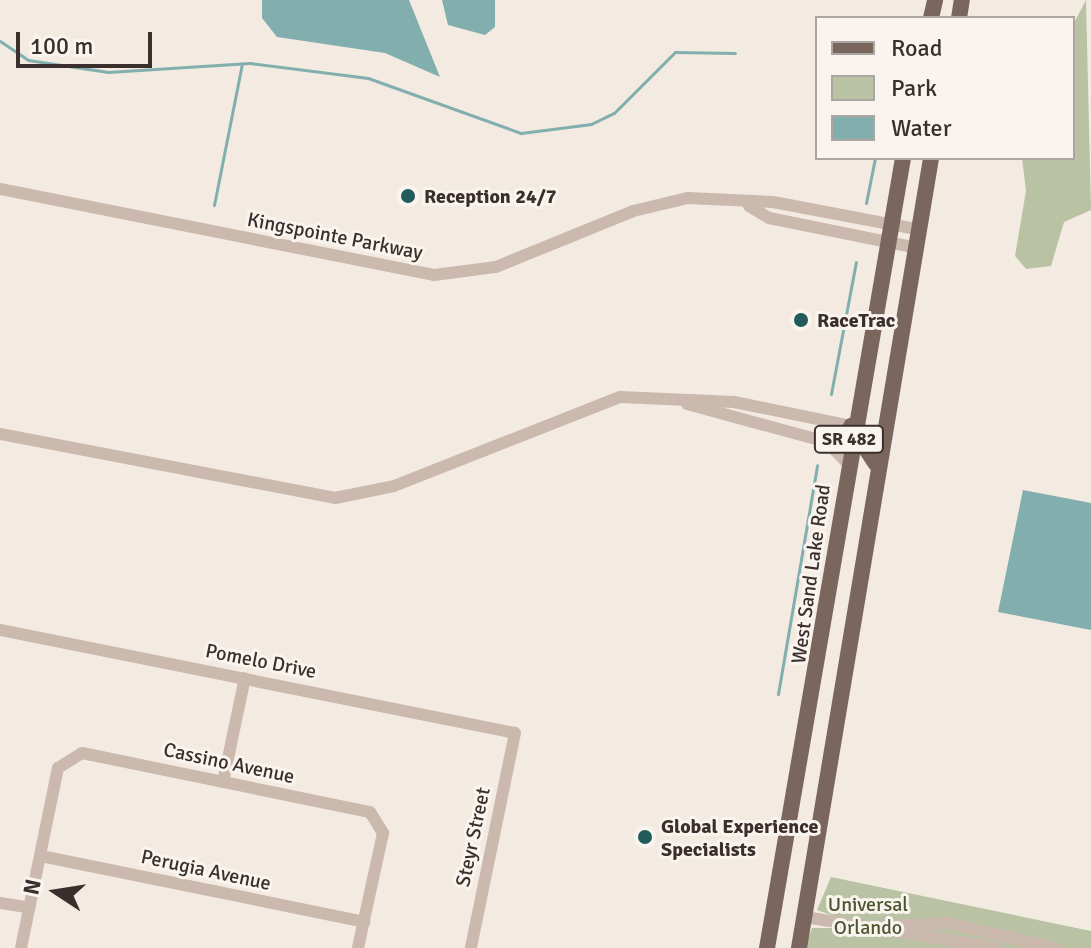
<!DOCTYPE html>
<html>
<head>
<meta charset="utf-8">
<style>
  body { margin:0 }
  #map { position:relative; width:1091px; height:948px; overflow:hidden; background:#f3eae2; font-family:Signika,sans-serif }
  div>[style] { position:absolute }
  .green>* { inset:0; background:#b9c2a2 }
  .water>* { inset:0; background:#82afae }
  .stream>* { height:3px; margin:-1.5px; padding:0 1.5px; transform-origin:1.5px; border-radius:1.5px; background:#82afae }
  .minor>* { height:12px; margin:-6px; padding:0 6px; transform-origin:6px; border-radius:6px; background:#cbb9ae }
  .major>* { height:16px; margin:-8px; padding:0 8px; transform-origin:8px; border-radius:8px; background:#7b665e }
  .dots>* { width:22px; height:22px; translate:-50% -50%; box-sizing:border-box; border:4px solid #faf4ef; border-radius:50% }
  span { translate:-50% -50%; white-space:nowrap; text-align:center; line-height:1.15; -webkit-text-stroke:6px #faf4ef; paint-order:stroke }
  .shield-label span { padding:2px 6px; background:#faf4ef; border:2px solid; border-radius:6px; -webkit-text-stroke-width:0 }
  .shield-label { font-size:18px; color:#3a2f2c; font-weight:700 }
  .poi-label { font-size:20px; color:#3a2f2c; font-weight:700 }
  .left { translate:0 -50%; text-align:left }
  .street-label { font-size:20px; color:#3a2f2c }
  .park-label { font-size:20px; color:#4c5731 }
  .legend { position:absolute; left:815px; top:16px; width:260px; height:144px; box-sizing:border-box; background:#faf4ef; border:2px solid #ada5a1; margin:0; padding:10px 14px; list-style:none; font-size:24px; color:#3a2f2c }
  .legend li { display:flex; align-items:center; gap:16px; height:40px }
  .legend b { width:40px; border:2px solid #ada5a1 }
  .north { position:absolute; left:16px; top:852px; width:80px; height:80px; -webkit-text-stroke:6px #faf4ef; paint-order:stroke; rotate:282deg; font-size:22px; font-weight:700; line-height:32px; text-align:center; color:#3a2f2c }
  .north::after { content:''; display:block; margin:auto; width:28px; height:36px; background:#3a2f2c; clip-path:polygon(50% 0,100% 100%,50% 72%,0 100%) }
  .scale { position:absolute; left:16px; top:32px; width:136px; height:36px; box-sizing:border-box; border:4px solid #3a2f2c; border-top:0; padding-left:10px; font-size:24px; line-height:28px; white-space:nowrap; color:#3a2f2c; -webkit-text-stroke:6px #faf4ef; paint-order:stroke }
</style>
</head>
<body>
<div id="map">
  <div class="green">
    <i style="clip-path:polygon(1086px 0,1091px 210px,1064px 222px,1051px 266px,1026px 269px,1015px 256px,1026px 191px,1022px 158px,1073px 158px,1073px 25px)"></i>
    <i style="clip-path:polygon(831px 877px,1091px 931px,1091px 948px,805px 948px,812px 928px,832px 928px,834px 916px,817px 910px)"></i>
  </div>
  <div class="water">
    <i style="clip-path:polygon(262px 0,409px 0,440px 77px,385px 53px,277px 37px,262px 18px)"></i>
    <i style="clip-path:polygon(442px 0,495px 0,495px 27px,485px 35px,448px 25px)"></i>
    <i style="clip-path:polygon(1023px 490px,1091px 503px,1091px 630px,998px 612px)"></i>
  </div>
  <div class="stream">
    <i style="left:0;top:41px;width:34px;rotate:34deg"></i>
    <i style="left:28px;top:60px;width:81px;rotate:8.5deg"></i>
    <i style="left:108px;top:72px;width:142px;rotate:-3.6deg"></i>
    <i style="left:250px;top:63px;width:119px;rotate:7.2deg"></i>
    <i style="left:368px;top:78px;width:163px;rotate:19.8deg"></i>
    <i style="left:521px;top:133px;width:71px;rotate:-7.3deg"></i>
    <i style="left:591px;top:124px;width:25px;rotate:-26deg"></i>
    <i style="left:614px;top:113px;width:86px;rotate:-45deg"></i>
    <i style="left:675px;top:52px;width:60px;rotate:1deg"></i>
    <i style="left:866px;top:203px;width:46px;rotate:-78.7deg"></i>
    <i style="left:214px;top:205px;width:144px;rotate:-78.8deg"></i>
    <i style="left:831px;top:394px;width:134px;rotate:-79.3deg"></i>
    <i style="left:778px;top:694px;width:232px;rotate:-80.3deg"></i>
  </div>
  <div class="minor">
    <i style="left:0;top:189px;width:442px;rotate:11.2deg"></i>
    <i style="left:434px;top:275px;width:63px;rotate:-7.4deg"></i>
    <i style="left:496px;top:267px;width:148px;rotate:-22.2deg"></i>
    <i style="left:633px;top:211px;width:57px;rotate:-13.3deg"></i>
    <i style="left:688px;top:198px;width:85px;rotate:2.7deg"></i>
    <i style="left:773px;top:202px;width:146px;rotate:10.7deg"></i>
    <i style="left:749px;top:206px;width:23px;rotate:31deg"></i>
    <i style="left:769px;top:218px;width:147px;rotate:11.4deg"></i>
    <i style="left:687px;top:404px;width:145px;rotate:15.2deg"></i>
    <i style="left:827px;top:442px;width:28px;rotate:46deg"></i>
    <i style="left:0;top:434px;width:341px;rotate:10.8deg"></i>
    <i style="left:335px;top:498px;width:60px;rotate:-11.5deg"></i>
    <i style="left:394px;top:486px;width:243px;rotate:-21.5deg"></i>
    <i style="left:620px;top:397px;width:114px;rotate:2.5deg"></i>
    <i style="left:734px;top:402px;width:119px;rotate:11.6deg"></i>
    <i style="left:0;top:630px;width:525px;rotate:11.31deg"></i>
    <i style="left:515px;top:733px;width:219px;rotate:101.6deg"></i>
    <i style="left:223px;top:782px;width:106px;rotate:-78.1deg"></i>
    <i style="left:41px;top:856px;width:330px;rotate:11.5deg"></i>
    <i style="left:0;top:903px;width:30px;rotate:9deg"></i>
    <i style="left:805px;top:917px;width:195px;rotate:9.1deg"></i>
    <i style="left:882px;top:927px;width:65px;rotate:-3.5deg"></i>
    <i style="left:947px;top:923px;width:112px;rotate:12.9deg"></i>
    <i style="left:21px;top:948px;width:184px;rotate:-78.4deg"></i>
    <i style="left:58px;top:768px;width:28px;rotate:-32deg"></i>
    <i style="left:82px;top:753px;width:294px;rotate:11.6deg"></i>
    <i style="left:370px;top:812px;width:25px;rotate:58deg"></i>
    <i style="left:383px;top:833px;width:118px;rotate:102.3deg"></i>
  </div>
  <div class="major">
    <i style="left:931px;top:18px;width:18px;rotate:-77deg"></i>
    <i style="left:959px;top:18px;width:18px;rotate:-81deg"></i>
    <i style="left:851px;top:426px;width:45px;rotate:56.7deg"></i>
    <i style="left:767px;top:948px;width:802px;rotate:-80.23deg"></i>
    <i style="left:799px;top:948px;width:801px;rotate:-80.51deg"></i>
  </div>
  <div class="dots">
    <i style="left:408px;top:196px;background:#235a5a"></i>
    <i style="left:801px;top:320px;background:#235a5a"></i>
    <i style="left:645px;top:837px;background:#235a5a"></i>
  </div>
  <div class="shield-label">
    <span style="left:849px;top:439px">SR 482</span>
  </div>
  <div class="poi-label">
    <span class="left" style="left:424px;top:196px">Reception 24/7</span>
    <span class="left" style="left:817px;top:320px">RaceTrac</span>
    <span class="left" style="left:661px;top:838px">Global Experience<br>Specialists</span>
  </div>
  <div class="street-label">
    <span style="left:335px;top:236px;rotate:11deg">Kingspointe Parkway</span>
    <span style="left:811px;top:574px;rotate:-82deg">West Sand Lake Road</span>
    <span style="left:261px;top:661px;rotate:11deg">Pomelo Drive</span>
    <span style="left:229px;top:763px;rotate:12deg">Cassino Avenue</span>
    <span style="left:473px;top:837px;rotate:-78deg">Steyr Street</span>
    <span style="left:206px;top:870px;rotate:12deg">Perugia Avenue</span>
  </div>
  <div class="park-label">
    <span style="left:868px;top:916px">Universal<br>Orlando</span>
  </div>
  <ul class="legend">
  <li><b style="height:10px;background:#7b665e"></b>Road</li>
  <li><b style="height:22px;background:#b9c2a2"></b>Park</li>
  <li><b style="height:22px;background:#82afae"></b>Water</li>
  </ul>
  <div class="north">N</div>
  <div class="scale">100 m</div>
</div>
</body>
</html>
